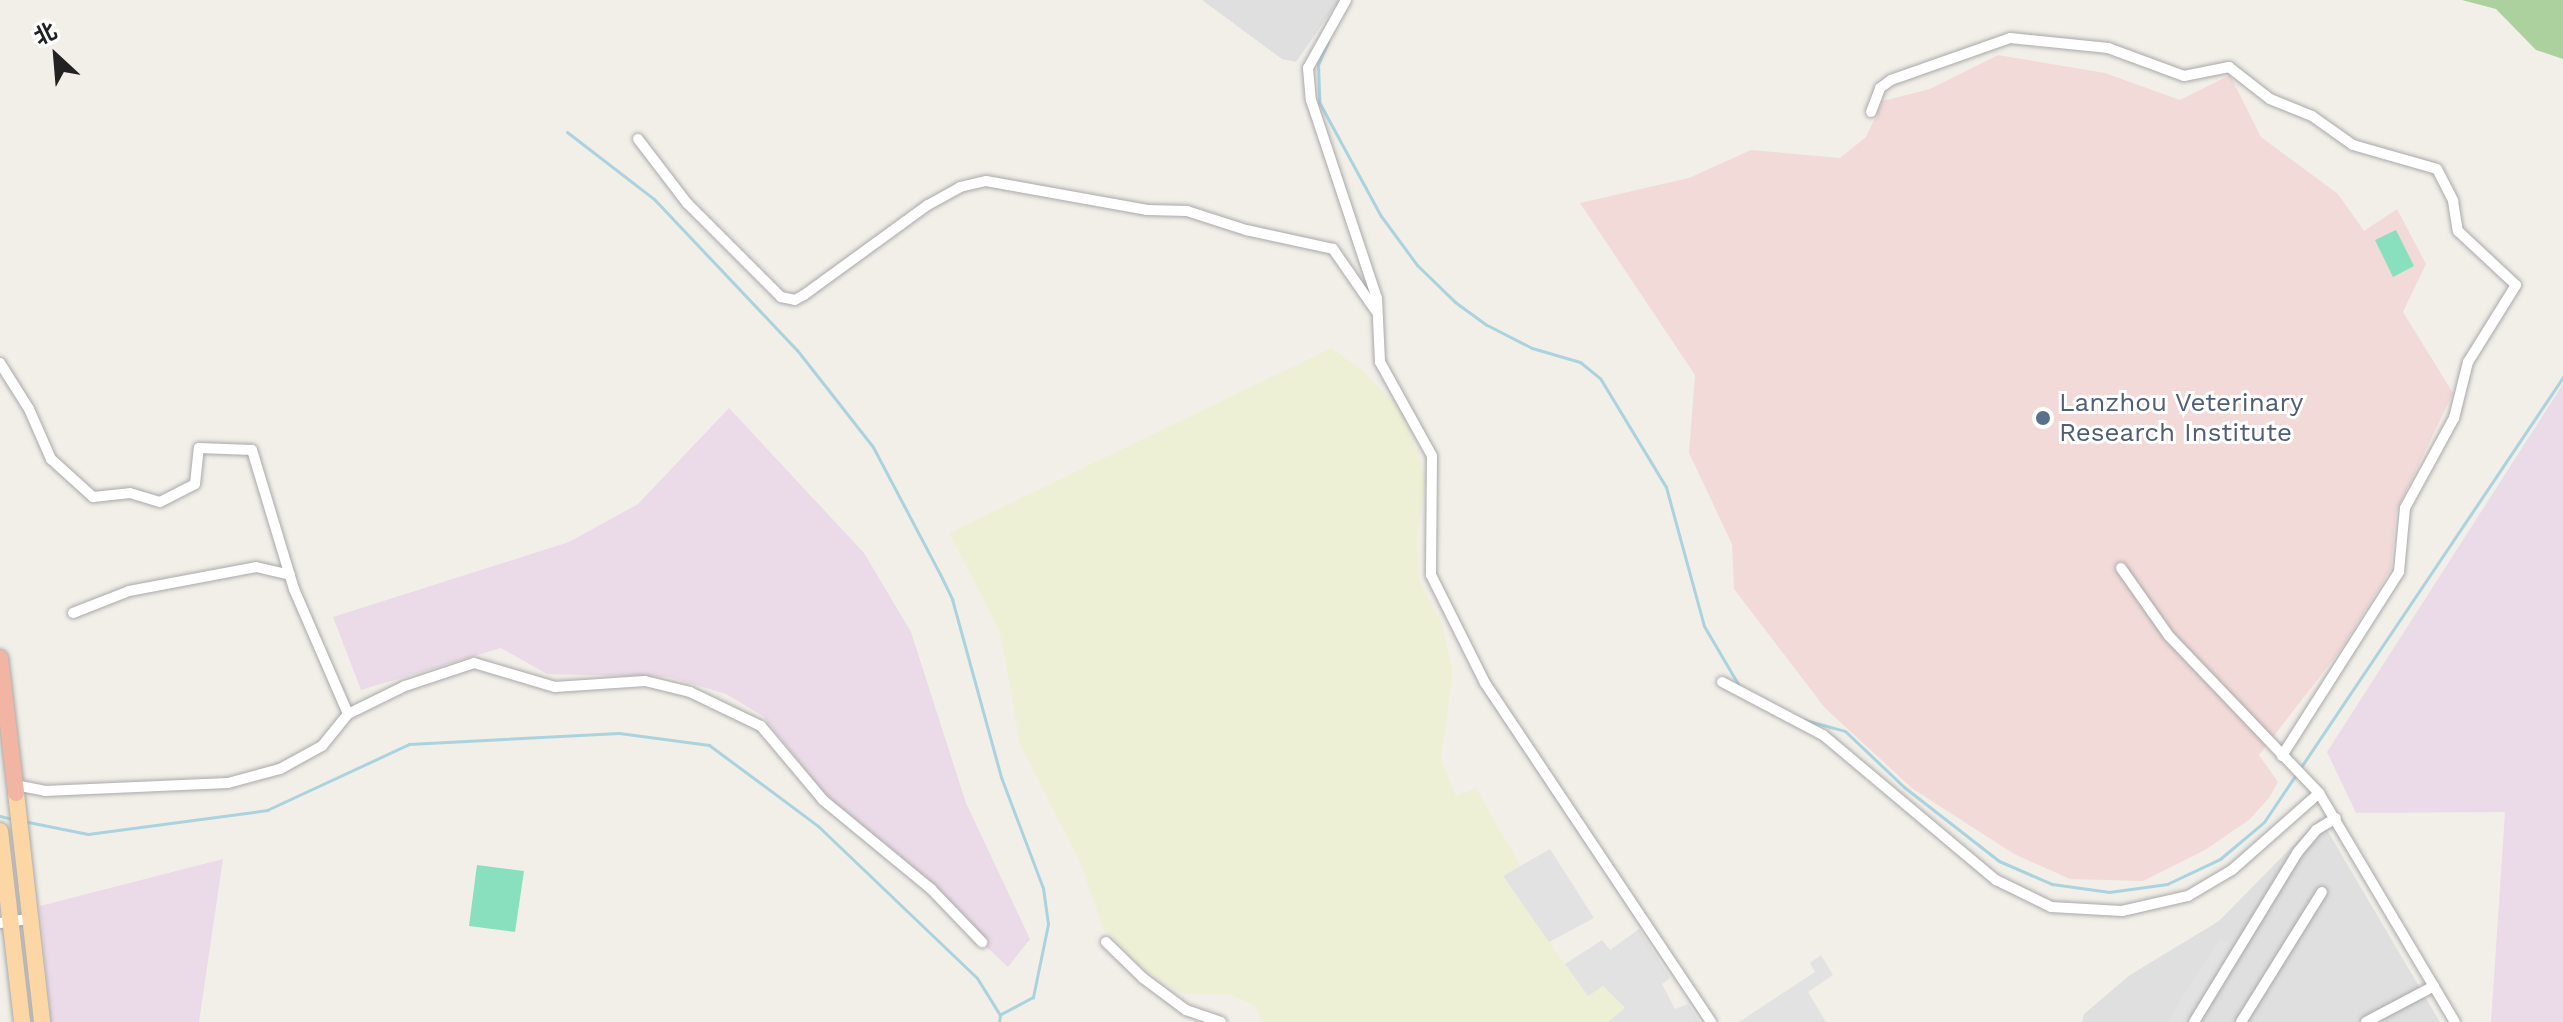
<!DOCTYPE html>
<html>
<head>
<meta charset="utf-8">
<style>
  body { margin:0 }
  #map { position:relative; width:2563px; height:1022px; overflow:hidden; background:#f2efe9; font-family:"Work Sans","Noto Sans SC",sans-serif }
  div>[style] { position:absolute }
  .residential>* { inset:0; background:#e0dfdf }
  .commercial>* { inset:0; background:#f2dad9 }
  .industrial>* { inset:0; background:#ebdbe8 }
  .farmland>* { inset:0; background:#eef0d5 }
  .forest>* { inset:0; background:#add19e }
  .pitch>* { inset:0; background:#88e0be }
  .parking>* { inset:0; background:#e2e2e2 }
  .stream>* { height:3px; margin:-1.5px; padding:0 1.5px; transform-origin:1.5px; border-radius:1.5px; background:#aad3df }
  .roads { filter:drop-shadow(0 0 2px #a9a9a9) drop-shadow(0 0 2px #a9a9a9) }
  .minor>* { height:10px; margin:-5px; padding:0 5px; transform-origin:5px; border-radius:5px; background:#fff }
  .primary>* { height:16px; margin:-8px; padding:0 8px; transform-origin:8px; border-radius:8px; background:#fcd6a4 }
  .trunk>* { height:16px; margin:-8px; padding:0 8px; transform-origin:8px; border-radius:8px; background:#f2b4a3 }
  .dots>* { width:22px; height:22px; translate:-50% -50%; box-sizing:border-box; border:4px solid #fff; border-radius:50% }
  span { translate:-50% -50%; white-space:nowrap; text-align:center; line-height:1.15; -webkit-text-stroke:6px #fff; paint-order:stroke }
  .service-label { font-size:26px; color:#4e5e75 }
  .left { translate:0 -50%; text-align:left }
  .north { position:absolute; left:16px; top:16px; width:80px; height:80px; -webkit-text-stroke:6px #fff; paint-order:stroke; rotate:334deg; font-size:22px; font-weight:700; line-height:32px; text-align:center; color:#222 }
  .north::after { content:''; display:block; margin:auto; width:28px; height:36px; background:#222; clip-path:polygon(50% 0,100% 100%,50% 72%,0 100%) }
</style>
</head>
<body>
<div id="map">
  <div class="residential">
    <i style="clip-path:polygon(1202px 0,1339px 0,1296px 62px,1282px 59px)"></i>
    <i style="clip-path:polygon(2320px 818px,2440px 1022px,2082px 1022px,2084px 1014px,2130px 975px,2219px 921px)"></i>
  </div>
  <div class="commercial">
    <i style="clip-path:polygon(1998px 55px,2105px 73px,2180px 100px,2230px 75px,2261px 137px,2338px 194px,2364px 231px,2397px 209px,2426px 264px,2403px 312px,2453px 393px,2396px 512px,2391px 569px,2339px 652px,2259px 755px,2278px 782px,2269px 798px,2249px 820px,2205px 850px,2143px 881px,2070px 879px,2014px 854px,1913px 789px,1825px 708px,1734px 589px,1732px 544px,1689px 453px,1695px 375px,1580px 203px,1689px 178px,1751px 150px,1840px 158px,1866px 137px,1883px 101px,1930px 89px)"></i>
  </div>
  <div class="industrial">
    <i style="clip-path:polygon(2563px 384px,2563px 1022px,2491px 1022px,2505px 812px,2356px 813px,2327px 752px)"></i>
    <i style="clip-path:polygon(729px 408px,864px 553px,911px 632px,966px 803px,1030px 939px,1008px 967px,831px 802px,763px 716px,726px 694px,669px 677px,547px 674px,501px 648px,361px 690px,333px 617px,569px 542px,638px 504px)"></i>
    <i style="clip-path:polygon(223px 859px,199px 1022px,51px 1022px,40px 906px)"></i>
  </div>
  <div class="farmland">
    <i style="clip-path:polygon(1331px 348px,1363px 371px,1402px 412px,1426px 477px,1417px 537px,1419px 580px,1442px 624px,1453px 672px,1441px 759px,1456px 796px,1476px 788px,1520px 865px,1503px 877px,1587px 995px,1603px 985px,1625px 1009px,1608px 1022px,1265px 1022px,1253px 1005px,1231px 995px,1183px 994px,1146px 971px,1103px 928px,1080px 862px,1020px 744px,1000px 632px,949px 533px)"></i>
  </div>
  <div class="forest">
    <i style="clip-path:polygon(2462px 0,2563px 0,2563px 59px,2536px 50px,2496px 9px)"></i>
  </div>
  <div class="pitch">
    <i style="clip-path:polygon(2396px 230px,2414px 266px,2393px 277px,2375px 240px)"></i>
    <i style="clip-path:polygon(477px 865px,524px 871px,515px 932px,469px 926px)"></i>
  </div>
  <div class="parking">
    <i style="clip-path:polygon(1550px 849px,1594px 918px,1549px 942px,1503px 876px)"></i>
    <i style="clip-path:polygon(1639px 929px,1670px 978px,1662px 984px,1675px 1009px,1688px 1004px,1700px 1022px,1608px 1022px,1625px 1008px,1603px 986px,1588px 996px,1565px 964px,1602px 940px,1610px 950px)"></i>
    <i style="clip-path:polygon(2220px 938px,2236px 948px,2189px 1022px,2167px 1022px)"></i>
    <i style="clip-path:polygon(1821px 955px,1833px 975px,1808px 992px,1826px 1022px,1739px 1022px,1815px 972px,1810px 963px)"></i>
  </div>
  <div class="stream">
    <i style="left:1328px;top:42px;width:24px;rotate:114deg"></i>
    <i style="left:1318px;top:64px;width:38px;rotate:88deg"></i>
    <i style="left:1319px;top:102px;width:130px;rotate:61.5deg"></i>
    <i style="left:1381px;top:216px;width:61px;rotate:53.7deg"></i>
    <i style="left:1417px;top:265px;width:53px;rotate:44.2deg"></i>
    <i style="left:1455px;top:302px;width:39px;rotate:36deg"></i>
    <i style="left:1487px;top:325px;width:51px;rotate:27.1deg"></i>
    <i style="left:1532px;top:348px;width:50px;rotate:16.3deg"></i>
    <i style="left:1580px;top:362px;width:26px;rotate:39deg"></i>
    <i style="left:1600px;top:378px;width:127px;rotate:58.8deg"></i>
    <i style="left:1666px;top:487px;width:144px;rotate:74.7deg"></i>
    <i style="left:1704px;top:626px;width:73px;rotate:59.6deg"></i>
    <i style="left:567px;top:132px;width:110px;rotate:37.6deg"></i>
    <i style="left:654px;top:199px;width:208px;rotate:46.6deg"></i>
    <i style="left:797px;top:350px;width:123px;rotate:51.9deg"></i>
    <i style="left:873px;top:447px;width:144px;rotate:62.2deg"></i>
    <i style="left:940px;top:574px;width:28px;rotate:64deg"></i>
    <i style="left:952px;top:599px;width:185px;rotate:74.6deg"></i>
    <i style="left:1001px;top:777px;width:119px;rotate:69.3deg"></i>
    <i style="left:1043px;top:888px;width:36px;rotate:82deg"></i>
    <i style="left:1048px;top:924px;width:75px;rotate:101.6deg"></i>
    <i style="left:1033px;top:997px;width:36px;rotate:152deg"></i>
    <i style="left:1805px;top:720px;width:41px;rotate:15.4deg"></i>
    <i style="left:1845px;top:731px;width:81px;rotate:43.5deg"></i>
    <i style="left:1904px;top:787px;width:120px;rotate:37.9deg"></i>
    <i style="left:1999px;top:861px;width:58px;rotate:23.5deg"></i>
    <i style="left:2052px;top:884px;width:58px;rotate:8deg"></i>
    <i style="left:2109px;top:892px;width:59px;rotate:-7.9deg"></i>
    <i style="left:2167px;top:884px;width:59px;rotate:-25.3deg"></i>
    <i style="left:2220px;top:859px;width:57px;rotate:-40.1deg"></i>
    <i style="left:2264px;top:822px;width:536px;rotate:-56.1deg"></i>
    <i style="left:0;top:816px;width:12px;rotate:14deg"></i>
    <i style="left:23px;top:821px;width:66px;rotate:11.3deg"></i>
    <i style="left:88px;top:834px;width:181px;rotate:-7.6deg"></i>
    <i style="left:267px;top:810px;width:157px;rotate:-24.9deg"></i>
    <i style="left:409px;top:744px;width:210px;rotate:-3deg"></i>
    <i style="left:619px;top:733px;width:91px;rotate:7.6deg"></i>
    <i style="left:709px;top:745px;width:136px;rotate:36.6deg"></i>
    <i style="left:818px;top:826px;width:220px;rotate:43.7deg"></i>
    <i style="left:977px;top:978px;width:44px;rotate:58.1deg"></i>
    <i style="left:1000px;top:1015px;width:7px;rotate:98deg"></i>
  </div>
  <div class="roads">
    <div class="minor">
      <i style="left:1346px;top:0;width:78px;rotate:119.2deg"></i>
      <i style="left:1308px;top:68px;width:32px;rotate:85deg"></i>
      <i style="left:1311px;top:100px;width:209px;rotate:71.6deg"></i>
      <i style="left:1377px;top:298px;width:64px;rotate:87.3deg"></i>
      <i style="left:1380px;top:362px;width:107px;rotate:61deg"></i>
      <i style="left:1432px;top:456px;width:119px;rotate:90.5deg"></i>
      <i style="left:1431px;top:575px;width:121px;rotate:63.4deg"></i>
      <i style="left:1485px;top:683px;width:407px;rotate:56.3deg"></i>
      <i style="left:1871px;top:112px;width:26px;rotate:-69deg"></i>
      <i style="left:1880px;top:88px;width:14px;rotate:-36deg"></i>
      <i style="left:1891px;top:80px;width:126px;rotate:-19.4deg"></i>
      <i style="left:2010px;top:38px;width:99px;rotate:5.8deg"></i>
      <i style="left:2108px;top:48px;width:81px;rotate:20.2deg"></i>
      <i style="left:2184px;top:76px;width:46px;rotate:-11.3deg"></i>
      <i style="left:2229px;top:67px;width:52px;rotate:38deg"></i>
      <i style="left:2270px;top:99px;width:45px;rotate:22deg"></i>
      <i style="left:2312px;top:116px;width:50px;rotate:35.3deg"></i>
      <i style="left:2353px;top:145px;width:87px;rotate:15.9deg"></i>
      <i style="left:2437px;top:169px;width:36px;rotate:63deg"></i>
      <i style="left:2453px;top:201px;width:30px;rotate:81deg"></i>
      <i style="left:2458px;top:231px;width:79px;rotate:43deg"></i>
      <i style="left:2516px;top:285px;width:91px;rotate:121.9deg"></i>
      <i style="left:2468px;top:362px;width:58px;rotate:104deg"></i>
      <i style="left:2454px;top:418px;width:102px;rotate:118.6deg"></i>
      <i style="left:2405px;top:508px;width:64px;rotate:95.4deg"></i>
      <i style="left:2399px;top:572px;width:218px;rotate:122.5deg"></i>
      <i style="left:638px;top:139px;width:81px;rotate:52.6deg"></i>
      <i style="left:687px;top:203px;width:133px;rotate:45deg"></i>
      <i style="left:781px;top:297px;width:14px;rotate:12deg"></i>
      <i style="left:795px;top:300px;width:10px;rotate:-29deg"></i>
      <i style="left:804px;top:295px;width:153px;rotate:-36deg"></i>
      <i style="left:928px;top:205px;width:37px;rotate:-29deg"></i>
      <i style="left:960px;top:187px;width:27px;rotate:-13deg"></i>
      <i style="left:986px;top:181px;width:164px;rotate:10.2deg"></i>
      <i style="left:1147px;top:210px;width:40px;rotate:1.4deg"></i>
      <i style="left:1187px;top:211px;width:62px;rotate:17.9deg"></i>
      <i style="left:1246px;top:230px;width:89px;rotate:12.3deg"></i>
      <i style="left:1333px;top:249px;width:75px;rotate:55.3deg"></i>
      <i style="left:0;top:363px;width:54px;rotate:57.8deg"></i>
      <i style="left:29px;top:409px;width:55px;rotate:66.3deg"></i>
      <i style="left:51px;top:459px;width:57px;rotate:42.1deg"></i>
      <i style="left:93px;top:497px;width:37px;rotate:-6deg"></i>
      <i style="left:130px;top:493px;width:31px;rotate:17deg"></i>
      <i style="left:160px;top:502px;width:39px;rotate:-27deg"></i>
      <i style="left:195px;top:484px;width:36px;rotate:-84deg"></i>
      <i style="left:199px;top:448px;width:53px;rotate:2.2deg"></i>
      <i style="left:252px;top:450px;width:145px;rotate:73.2deg"></i>
      <i style="left:294px;top:589px;width:136px;rotate:66.6deg"></i>
      <i style="left:2121px;top:568px;width:83px;rotate:54.8deg"></i>
      <i style="left:2169px;top:636px;width:217px;rotate:46.3deg"></i>
      <i style="left:2319px;top:793px;width:266px;rotate:59.3deg"></i>
      <i style="left:73px;top:613px;width:60px;rotate:-21.4deg"></i>
      <i style="left:129px;top:591px;width:129px;rotate:-10.7deg"></i>
      <i style="left:256px;top:567px;width:35px;rotate:13deg"></i>
      <i style="left:1722px;top:682px;width:114px;rotate:27.7deg"></i>
      <i style="left:1823px;top:735px;width:226px;rotate:40deg"></i>
      <i style="left:1996px;top:880px;width:61px;rotate:26.1deg"></i>
      <i style="left:2051px;top:907px;width:71px;rotate:3.2deg"></i>
      <i style="left:2122px;top:911px;width:68px;rotate:-12.8deg"></i>
      <i style="left:2188px;top:896px;width:51px;rotate:-30.6deg"></i>
      <i style="left:2232px;top:870px;width:116px;rotate:-41.5deg"></i>
      <i style="left:15px;top:785px;width:31px;rotate:11deg"></i>
      <i style="left:45px;top:791px;width:183px;rotate:-2.5deg"></i>
      <i style="left:228px;top:783px;width:54px;rotate:-15.1deg"></i>
      <i style="left:280px;top:769px;width:48px;rotate:-28.7deg"></i>
      <i style="left:322px;top:746px;width:41px;rotate:-50.9deg"></i>
      <i style="left:348px;top:714px;width:64px;rotate:-26.2deg"></i>
      <i style="left:405px;top:686px;width:73px;rotate:-18.4deg"></i>
      <i style="left:474px;top:663px;width:84px;rotate:16.5deg"></i>
      <i style="left:555px;top:687px;width:90px;rotate:-3.8deg"></i>
      <i style="left:645px;top:681px;width:46px;rotate:13.7deg"></i>
      <i style="left:690px;top:692px;width:79px;rotate:25.6deg"></i>
      <i style="left:761px;top:726px;width:97px;rotate:50deg"></i>
      <i style="left:823px;top:800px;width:140px;rotate:39.5deg"></i>
      <i style="left:931px;top:889px;width:74px;rotate:46.1deg"></i>
      <i style="left:0;top:923px;width:30px;rotate:-8deg"></i>
      <i style="left:1106px;top:942px;width:52px;rotate:44.2deg"></i>
      <i style="left:1143px;top:978px;width:54px;rotate:36.7deg"></i>
      <i style="left:1186px;top:1010px;width:37px;rotate:19deg"></i>
      <i style="left:2194px;top:1022px;width:198px;rotate:-58.6deg"></i>
      <i style="left:2297px;top:853px;width:30px;rotate:-50deg"></i>
      <i style="left:2316px;top:830px;width:23px;rotate:-31deg"></i>
      <i style="left:2241px;top:1022px;width:153px;rotate:-58.1deg"></i>
      <i style="left:2366px;top:1022px;width:77px;rotate:-27.9deg"></i>
    </div>
    <div class="primary">
      <i style="left:16px;top:793px;width:230px;rotate:83.5deg"></i>
      <i style="left:0;top:831px;width:192px;rotate:83.4deg"></i>
    </div>
    <div class="trunk">
      <i style="left:0;top:658px;width:136px;rotate:83.2deg"></i>
    </div>
  </div>
  <div class="dots">
    <i style="left:2043px;top:418px;background:#5c6f8a"></i>
  </div>
  <div class="service-label">
    <span class="left" style="left:2059px;top:418px">Lanzhou Veterinary<br>Research Institute</span>
  </div>
  <div class="north">北</div>
</div>
</body>
</html>
